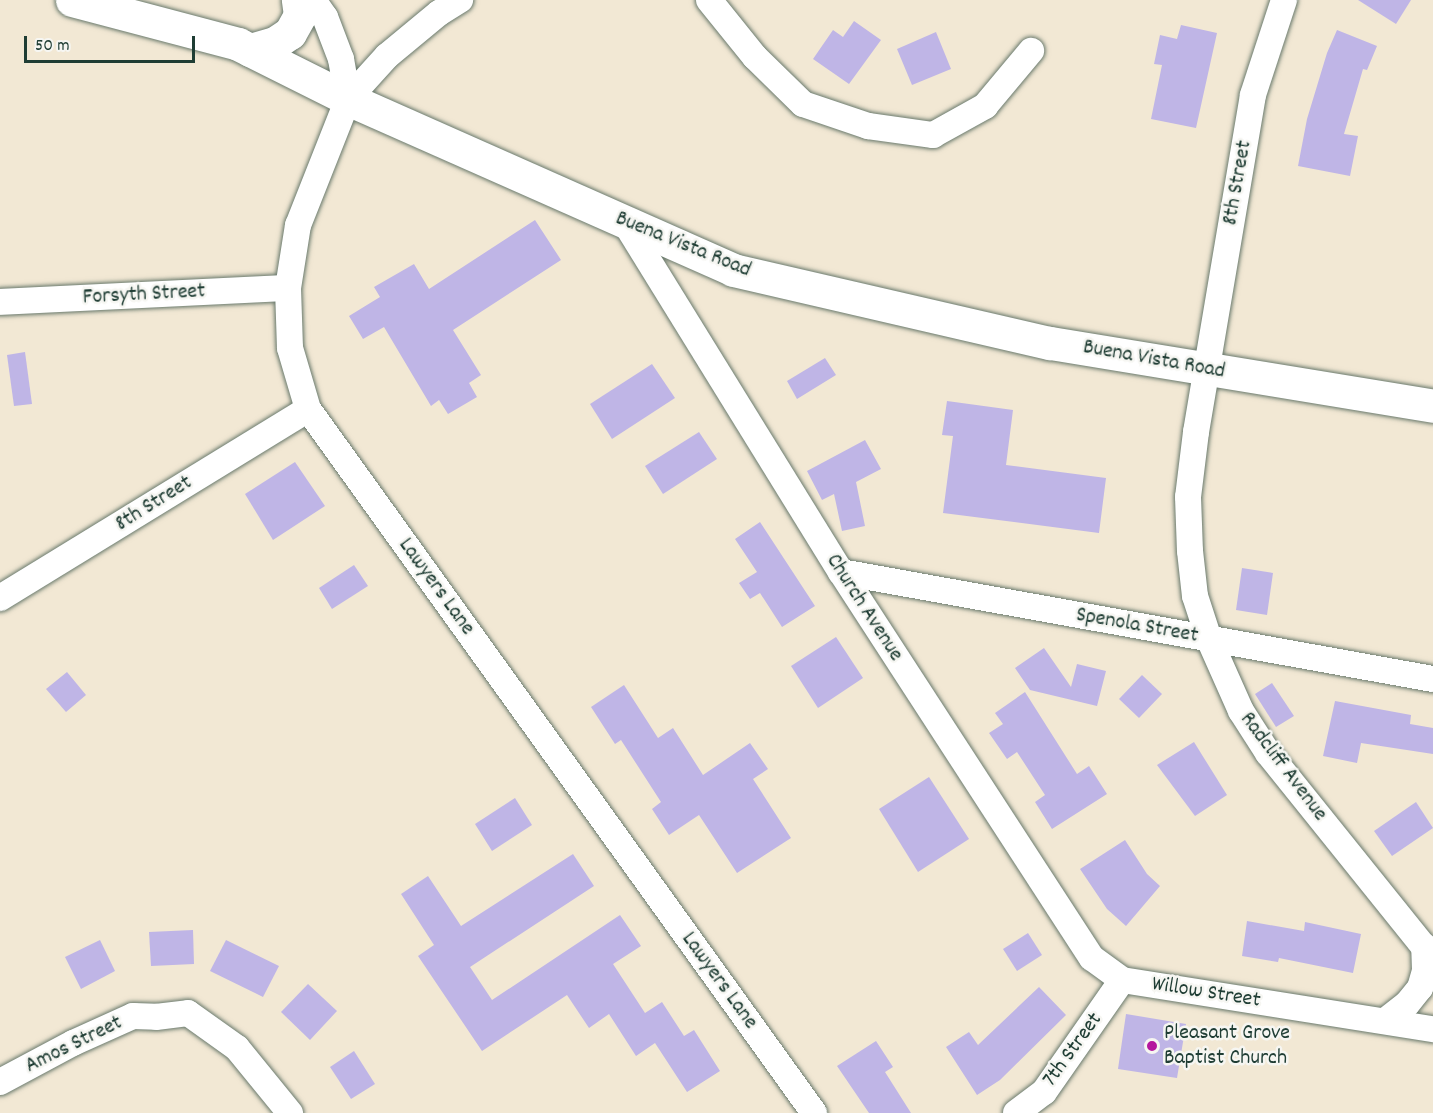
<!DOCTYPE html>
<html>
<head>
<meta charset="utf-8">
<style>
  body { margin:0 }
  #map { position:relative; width:1433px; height:1113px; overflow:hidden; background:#f2e8d4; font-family:Dekko,sans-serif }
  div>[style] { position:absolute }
  .building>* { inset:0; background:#bfb5e6 }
  .roads { filter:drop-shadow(0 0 2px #69796c) drop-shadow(0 0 2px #69796c) }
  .minor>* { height:26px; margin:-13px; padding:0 13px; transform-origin:13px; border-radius:13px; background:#fff }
  .major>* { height:33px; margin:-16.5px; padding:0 16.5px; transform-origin:16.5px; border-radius:16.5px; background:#fff }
  .dots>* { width:16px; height:16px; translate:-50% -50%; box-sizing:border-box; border:3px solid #f6f6f2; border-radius:50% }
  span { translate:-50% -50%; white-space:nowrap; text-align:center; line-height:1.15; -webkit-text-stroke:5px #f6f6f2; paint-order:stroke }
  .street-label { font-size:22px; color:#1f3d34 }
  .poi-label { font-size:22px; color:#1f3d34 }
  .left { translate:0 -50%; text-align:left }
  .scale { position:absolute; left:24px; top:36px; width:171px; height:27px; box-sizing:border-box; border:3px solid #1f3d34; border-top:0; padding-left:8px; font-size:18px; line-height:21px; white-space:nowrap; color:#1f3d34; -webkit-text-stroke:4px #f6f6f2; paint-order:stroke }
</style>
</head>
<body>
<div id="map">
  <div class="building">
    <i style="clip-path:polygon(1358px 0,1411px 0,1396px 24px)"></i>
    <i style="clip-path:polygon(854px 21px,881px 40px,849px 84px,813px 59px,833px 30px,843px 37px)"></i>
    <i style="clip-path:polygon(1181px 25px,1217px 33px,1196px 128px,1151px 119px,1162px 65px,1154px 64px,1160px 35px,1177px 39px)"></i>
    <i style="clip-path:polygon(1337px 30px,1377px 46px,1367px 70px,1363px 69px,1344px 134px,1358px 136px,1350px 176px,1298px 166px,1307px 119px,1327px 53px)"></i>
    <i style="clip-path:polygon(936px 32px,951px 69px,912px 85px,897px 49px)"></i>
    <i style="clip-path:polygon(535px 220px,561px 260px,453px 330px,481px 375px,469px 383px,477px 397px,448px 414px,439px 400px,431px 406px,384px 327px,363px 339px,349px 316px,380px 297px,374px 287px,414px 264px,429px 289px)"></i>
    <i style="clip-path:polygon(25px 352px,32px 404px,14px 406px,7px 355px)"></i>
    <i style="clip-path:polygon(825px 358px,836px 375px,797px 399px,787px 381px)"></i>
    <i style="clip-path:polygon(652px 364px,675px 398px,612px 439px,590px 404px)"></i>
    <i style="clip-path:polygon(947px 401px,1013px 410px,1006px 465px,1106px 478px,1099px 533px,943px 513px,953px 436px,942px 435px)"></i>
    <i style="clip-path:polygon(699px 432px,717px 459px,663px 494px,645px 466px)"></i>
    <i style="clip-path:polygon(865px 440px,881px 469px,856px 482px,865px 526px,842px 531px,834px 494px,822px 500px,807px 471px)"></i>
    <i style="clip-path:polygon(295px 462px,325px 506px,273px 540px,245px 494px)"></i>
    <i style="clip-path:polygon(760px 522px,815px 606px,782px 627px,760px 593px,750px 599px,739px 583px,757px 572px,735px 539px)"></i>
    <i style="clip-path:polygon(354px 565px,368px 586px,332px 609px,319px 588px)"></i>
    <i style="clip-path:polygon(1242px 568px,1273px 573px,1267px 615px,1236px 610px)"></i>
    <i style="clip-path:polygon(836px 637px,863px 678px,818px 708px,791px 666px)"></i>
    <i style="clip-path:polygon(1044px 648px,1071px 687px,1077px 664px,1106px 671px,1097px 706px,1030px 690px,1015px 668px)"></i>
    <i style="clip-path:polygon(67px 672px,86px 695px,66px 712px,46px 689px)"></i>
    <i style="clip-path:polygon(1142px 675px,1162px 694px,1139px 718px,1119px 699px)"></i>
    <i style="clip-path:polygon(1272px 683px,1294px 716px,1276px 727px,1255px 694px)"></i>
    <i style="clip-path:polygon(624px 685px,658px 738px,673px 728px,703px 775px,750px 743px,768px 769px,753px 779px,791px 838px,737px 873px,699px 815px,669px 835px,652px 809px,661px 802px,621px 740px,615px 744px,591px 707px)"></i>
    <i style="clip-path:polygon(1025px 692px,1077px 774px,1089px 766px,1107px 794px,1052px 829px,1035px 802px,1045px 795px,1017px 752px,1007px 759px,989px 733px,1003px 724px,995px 713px)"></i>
    <i style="clip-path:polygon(1335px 701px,1411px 715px,1410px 724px,1433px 728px,1433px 754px,1361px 743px,1357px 763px,1323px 756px)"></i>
    <i style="clip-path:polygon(1194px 742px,1227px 795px,1195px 816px,1157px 765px)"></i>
    <i style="clip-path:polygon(929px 777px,969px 839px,918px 872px,879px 809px)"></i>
    <i style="clip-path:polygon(515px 798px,532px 825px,492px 851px,475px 824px)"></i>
    <i style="clip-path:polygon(1416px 802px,1433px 828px,1392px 856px,1374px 831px)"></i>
    <i style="clip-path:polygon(1125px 840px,1147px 874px,1160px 886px,1126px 926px,1107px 909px,1080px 869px)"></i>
    <i style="clip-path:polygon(573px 854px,594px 886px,470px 967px,492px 1000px,620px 915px,641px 946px,613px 964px,645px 1013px,662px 1002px,684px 1036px,694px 1030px,720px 1071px,687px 1092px,655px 1043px,636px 1056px,609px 1014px,589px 1028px,567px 995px,482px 1051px,418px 956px,434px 945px,401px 894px,428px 876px,461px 926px)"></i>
    <i style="clip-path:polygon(1247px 921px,1304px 931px,1305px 922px,1361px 934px,1353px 973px,1279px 958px,1278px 962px,1242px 956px)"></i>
    <i style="clip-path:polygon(193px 930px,194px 964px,151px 966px,149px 932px)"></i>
    <i style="clip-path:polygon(1028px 933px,1042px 955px,1017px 971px,1003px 949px)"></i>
    <i style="clip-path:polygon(100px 940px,115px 971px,81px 989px,65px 957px)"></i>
    <i style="clip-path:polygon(226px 940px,279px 966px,263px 997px,210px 971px)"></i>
    <i style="clip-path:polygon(308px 984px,337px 1011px,310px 1040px,281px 1012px)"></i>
    <i style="clip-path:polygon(1039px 987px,1066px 1015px,1000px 1080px,977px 1095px,946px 1047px,969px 1032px,978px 1045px)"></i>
    <i style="clip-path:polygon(1126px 1014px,1186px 1024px,1177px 1078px,1118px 1069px)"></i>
    <i style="clip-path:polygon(876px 1041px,893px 1067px,885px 1072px,911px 1113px,869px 1113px,837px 1066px)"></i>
    <i style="clip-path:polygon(354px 1051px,375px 1084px,351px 1099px,330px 1067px)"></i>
  </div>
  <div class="roads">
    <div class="minor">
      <i style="left:313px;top:0;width:21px;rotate:55deg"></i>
      <i style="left:325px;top:17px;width:45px;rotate:69.1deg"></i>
      <i style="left:341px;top:59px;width:41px;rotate:80.1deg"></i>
      <i style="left:348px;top:99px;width:136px;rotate:111.6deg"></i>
      <i style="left:298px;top:225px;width:64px;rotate:99deg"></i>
      <i style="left:288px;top:288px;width:60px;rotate:88.1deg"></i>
      <i style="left:290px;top:348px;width:64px;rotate:73.6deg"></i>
      <i style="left:308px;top:409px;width:867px;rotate:54.29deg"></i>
      <i style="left:709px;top:0;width:73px;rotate:51.1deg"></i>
      <i style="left:755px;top:57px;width:67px;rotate:44.4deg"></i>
      <i style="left:803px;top:104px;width:69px;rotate:18.7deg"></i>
      <i style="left:868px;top:126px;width:66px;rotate:7.9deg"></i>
      <i style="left:933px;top:135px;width:60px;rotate:-29.1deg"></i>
      <i style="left:985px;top:106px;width:72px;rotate:-50.1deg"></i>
      <i style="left:1284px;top:0;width:100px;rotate:108.1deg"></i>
      <i style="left:1253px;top:95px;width:342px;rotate:99.6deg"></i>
      <i style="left:1196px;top:432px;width:65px;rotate:97deg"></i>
      <i style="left:1188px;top:497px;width:54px;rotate:87.9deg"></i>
      <i style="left:1190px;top:551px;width:45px;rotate:83.7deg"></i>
      <i style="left:1195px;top:596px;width:45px;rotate:72deg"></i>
      <i style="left:1209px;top:639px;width:79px;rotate:66deg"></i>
      <i style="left:1241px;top:711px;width:50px;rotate:57.3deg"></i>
      <i style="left:1268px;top:753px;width:263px;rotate:51.2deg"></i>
      <i style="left:348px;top:99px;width:58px;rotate:-47.8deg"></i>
      <i style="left:387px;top:56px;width:67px;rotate:-39.6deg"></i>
      <i style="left:439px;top:13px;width:25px;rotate:-32deg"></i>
      <i style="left:624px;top:221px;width:413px;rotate:58.3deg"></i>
      <i style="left:841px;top:572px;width:460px;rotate:57deg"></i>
      <i style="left:1092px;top:958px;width:37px;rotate:36deg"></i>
      <i style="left:1122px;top:980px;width:315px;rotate:9deg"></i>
      <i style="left:0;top:302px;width:288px;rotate:-2.8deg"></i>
      <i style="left:841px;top:572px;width:602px;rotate:10.25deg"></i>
      <i style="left:0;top:598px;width:361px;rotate:-31.5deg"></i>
      <i style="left:1385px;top:1021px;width:28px;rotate:-38deg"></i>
      <i style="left:1407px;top:1004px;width:21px;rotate:-51deg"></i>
      <i style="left:1420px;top:988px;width:19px;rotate:-74deg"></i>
      <i style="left:1425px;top:970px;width:24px;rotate:-92deg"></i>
      <i style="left:0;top:1082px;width:83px;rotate:-28.1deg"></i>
      <i style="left:73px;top:1043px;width:66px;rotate:-24.2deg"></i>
      <i style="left:133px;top:1016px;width:23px;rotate:2deg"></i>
      <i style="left:156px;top:1017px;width:32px;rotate:-7deg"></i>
      <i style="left:188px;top:1013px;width:60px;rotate:35.5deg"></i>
      <i style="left:237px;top:1048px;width:84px;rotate:50.8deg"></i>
      <i style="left:1016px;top:1113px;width:35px;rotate:-37deg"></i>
      <i style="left:1044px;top:1092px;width:136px;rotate:-55.1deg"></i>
    </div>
    <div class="major">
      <i style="left:72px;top:0;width:172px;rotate:14.8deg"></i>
      <i style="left:238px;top:44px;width:123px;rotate:26.6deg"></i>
      <i style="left:348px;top:99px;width:421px;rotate:23.9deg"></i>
      <i style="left:733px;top:270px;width:325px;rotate:13deg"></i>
      <i style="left:1050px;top:343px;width:388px;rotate:9.3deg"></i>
      <i style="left:250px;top:50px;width:26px;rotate:-16deg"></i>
      <i style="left:275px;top:43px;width:18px;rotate:-34deg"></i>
      <i style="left:290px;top:33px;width:21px;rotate:-61deg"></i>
      <i style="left:300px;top:15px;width:15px;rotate:-98deg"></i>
    </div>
  </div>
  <div class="dots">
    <i style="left:1152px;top:1046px;background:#b5179e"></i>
  </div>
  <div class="street-label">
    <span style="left:1238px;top:183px;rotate:-80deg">8th Street</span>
    <span style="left:683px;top:245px;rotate:22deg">Buena Vista Road</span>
    <span style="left:144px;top:295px;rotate:-3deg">Forsyth Street</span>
    <span style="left:1154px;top:360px;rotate:10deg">Buena Vista Road</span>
    <span style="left:154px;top:504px;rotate:-32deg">8th Street</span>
    <span style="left:436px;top:587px;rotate:54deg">Lawyers Lane</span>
    <span style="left:864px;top:608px;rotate:57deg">Church Avenue</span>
    <span style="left:1137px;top:626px;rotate:10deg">Spenola Street</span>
    <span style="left:1283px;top:767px;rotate:53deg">Radcliff Avenue</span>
    <span style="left:719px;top:981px;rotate:54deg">Lawyers Lane</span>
    <span style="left:1206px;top:993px;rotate:9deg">Willow Street</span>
    <span style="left:74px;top:1045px;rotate:-26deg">Amos Street</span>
    <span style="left:1073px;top:1050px;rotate:-54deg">7th Street</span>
  </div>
  <div class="poi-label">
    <span class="left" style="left:1164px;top:1046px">Pleasant Grove<br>Baptist Church</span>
  </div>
  <div class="scale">50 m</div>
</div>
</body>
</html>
